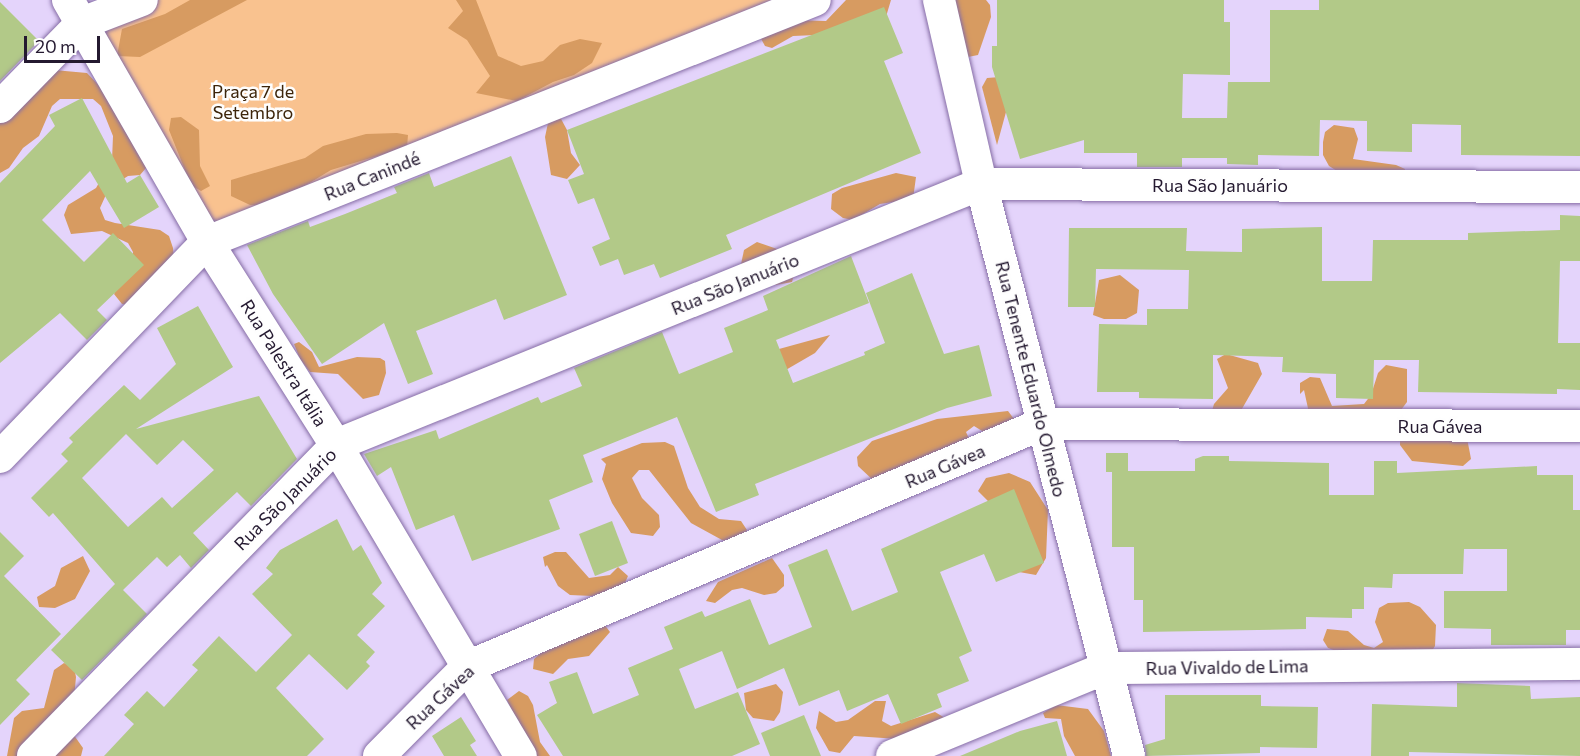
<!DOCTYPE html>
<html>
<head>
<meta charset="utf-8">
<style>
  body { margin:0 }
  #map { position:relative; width:1580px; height:756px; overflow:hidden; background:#e4d4fb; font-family:Commissioner,sans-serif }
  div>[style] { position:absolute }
  .green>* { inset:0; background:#f9c28f }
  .forest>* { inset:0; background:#d79b61 }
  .building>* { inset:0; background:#b2c988 }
  .roads { filter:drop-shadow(0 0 2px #866da6) drop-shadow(0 0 2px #866da6) }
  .minor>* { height:32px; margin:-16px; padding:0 16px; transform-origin:16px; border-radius:16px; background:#fff }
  span { translate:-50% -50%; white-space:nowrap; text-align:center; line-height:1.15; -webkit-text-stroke:5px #fefefe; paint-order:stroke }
  .park-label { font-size:18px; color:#3d250a }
  .street-label { font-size:18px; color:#241930 }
  .scale { position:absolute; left:24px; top:36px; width:76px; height:27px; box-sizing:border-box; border:3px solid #241930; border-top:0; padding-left:8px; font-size:18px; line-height:21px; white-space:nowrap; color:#241930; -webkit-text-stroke:4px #fefefe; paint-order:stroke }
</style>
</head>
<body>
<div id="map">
  <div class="green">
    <i style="clip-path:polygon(159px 0,772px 0,211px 232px,90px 26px)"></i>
  </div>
  <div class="forest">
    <i style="clip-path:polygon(190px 0,247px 0,140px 57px,117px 56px,122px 29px,165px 14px)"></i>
    <i style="clip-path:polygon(456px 0,476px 0,498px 56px,521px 66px,543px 61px,560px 45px,580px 39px,602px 43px,592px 63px,574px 75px,553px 82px,517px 101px,476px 93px,490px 76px,467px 40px,448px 28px,463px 11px)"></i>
    <i style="clip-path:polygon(846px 0,891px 0,885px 20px,816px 35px,793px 36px,772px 48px,765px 46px,759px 35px,790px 20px,826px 21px)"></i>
    <i style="clip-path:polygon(949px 0,986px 0,990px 5px,991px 17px,978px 55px,968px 57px)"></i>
    <i style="clip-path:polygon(54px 70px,87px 73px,111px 98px,152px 161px,140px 175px,128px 176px,109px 188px,100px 208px,105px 220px,115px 223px,160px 230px,169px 236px,173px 248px,174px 260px,132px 306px,122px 304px,114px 294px,132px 264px,133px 252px,128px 243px,102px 231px,71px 234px,64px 215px,68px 205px,96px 188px,112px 160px,113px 136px,101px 106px,93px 99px,60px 99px,52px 106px,39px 136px,23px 148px,9px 168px,0 173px,0 102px)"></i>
    <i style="clip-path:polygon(1000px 77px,1006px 112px,997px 145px,982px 87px,987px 78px)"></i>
    <i style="clip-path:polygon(181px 117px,199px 130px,200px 166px,210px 186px,201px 191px,191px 185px,169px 130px,171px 118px)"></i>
    <i style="clip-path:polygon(560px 117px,567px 130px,571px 153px,580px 165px,567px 179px,551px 175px,545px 137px,548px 123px)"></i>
    <i style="clip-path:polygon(1334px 125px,1354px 128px,1358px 139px,1353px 159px,1396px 165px,1405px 169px,1404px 179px,1350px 179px,1329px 166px,1323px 155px,1323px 142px,1325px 132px)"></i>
    <i style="clip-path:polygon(397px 133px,408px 135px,407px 147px,331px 170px,273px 205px,250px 205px,231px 196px,231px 180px,305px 158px,323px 146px,366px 134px)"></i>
    <i style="clip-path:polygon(896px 173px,916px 177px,913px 199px,880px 204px,853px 220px,843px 218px,831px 209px,832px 194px,842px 188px)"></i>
    <i style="clip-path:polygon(757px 242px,780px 250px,795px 271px,792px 282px,776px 285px,740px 269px,744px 250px)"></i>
    <i style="clip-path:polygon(1120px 275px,1139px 290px,1137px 313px,1126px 319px,1104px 319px,1093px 315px,1099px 280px)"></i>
    <i style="clip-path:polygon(830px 335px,815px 353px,784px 371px,779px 349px)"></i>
    <i style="clip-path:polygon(299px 342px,312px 352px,319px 367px,357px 357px,380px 358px,385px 361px,386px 373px,379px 395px,363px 399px,338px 374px,310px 372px,300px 359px,294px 344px)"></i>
    <i style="clip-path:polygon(1226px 354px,1258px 363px,1262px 374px,1239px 414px,1211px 414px,1214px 404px,1228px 388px,1217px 359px)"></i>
    <i style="clip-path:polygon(1386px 365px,1407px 369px,1407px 402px,1401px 410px,1391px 413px,1359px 409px,1328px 421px,1309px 413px,1304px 390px,1300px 394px,1300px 383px,1310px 377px,1320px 378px,1332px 406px,1364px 404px,1371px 395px,1378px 373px)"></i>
    <i style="clip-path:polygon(1008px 411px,1014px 419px,992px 437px,974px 426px,966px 432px,971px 443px,875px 482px,858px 466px,857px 457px,872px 441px,937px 419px)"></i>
    <i style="clip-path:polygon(1467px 438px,1471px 459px,1463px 466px,1412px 461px,1400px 445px,1400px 439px)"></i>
    <i style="clip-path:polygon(665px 442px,674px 446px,688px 488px,700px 507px,719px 519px,741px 521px,747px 530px,742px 539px,733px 543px,722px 540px,691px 523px,649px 470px,639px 470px,632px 478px,642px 498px,659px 515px,660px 527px,653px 536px,631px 533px,612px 503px,602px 479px,606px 464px,601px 459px,642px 443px)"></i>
    <i style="clip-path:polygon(1009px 473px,1030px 482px,1048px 510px,1046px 558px,1036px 575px,1019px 572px,990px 503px,978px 491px,986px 478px)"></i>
    <i style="clip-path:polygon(555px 552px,566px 552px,589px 578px,610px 575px,618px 567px,628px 576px,624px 585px,613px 590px,592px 596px,570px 595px,558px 586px,547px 565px,545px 567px,543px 557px)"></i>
    <i style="clip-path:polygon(83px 556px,90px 571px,75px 599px,55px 608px,39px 607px,37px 597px,55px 586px,61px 568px)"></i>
    <i style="clip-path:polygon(772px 558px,784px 575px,784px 586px,776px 593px,764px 595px,742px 588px,732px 590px,715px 603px,706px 601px,718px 582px)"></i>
    <i style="clip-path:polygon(1409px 602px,1420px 607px,1436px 625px,1435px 646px,1430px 654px,1358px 659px,1328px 648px,1323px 640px,1327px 629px,1348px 631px,1364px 645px,1374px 648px,1383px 642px,1375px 622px,1379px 608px,1388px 603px)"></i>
    <i style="clip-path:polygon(604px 624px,610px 632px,589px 656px,568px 659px,553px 674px,533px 669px,534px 659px,560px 636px)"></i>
    <i style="clip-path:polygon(64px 663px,74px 667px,76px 677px,71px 731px,83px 748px,81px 756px,7px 756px,14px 718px,22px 711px,44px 708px,54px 670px)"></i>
    <i style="clip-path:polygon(776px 684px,783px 692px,780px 712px,774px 721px,753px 718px,746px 710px,744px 693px)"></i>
    <i style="clip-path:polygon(519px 691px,528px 696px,533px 705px,540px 742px,550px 756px,536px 756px,520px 730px,507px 700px)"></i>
    <i style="clip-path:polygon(875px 701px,886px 701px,882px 721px,891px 726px,935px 712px,945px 718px,898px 739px,854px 736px,840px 753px,829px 751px,816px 728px,819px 711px,836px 722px,848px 720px)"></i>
    <i style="clip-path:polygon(1056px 705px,1088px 709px,1104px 731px,1111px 756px,1075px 756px,1064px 736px,1061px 719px,1045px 718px,1043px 713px)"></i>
  </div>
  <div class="building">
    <i style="clip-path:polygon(997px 0,1224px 0,1224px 22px,1230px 22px,1230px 75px,1183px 74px,1182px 118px,1227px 118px,1228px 82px,1270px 82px,1270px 10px,1319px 10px,1319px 0,1580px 0,1580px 156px,1461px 155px,1461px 125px,1412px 124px,1412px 152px,1367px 151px,1367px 121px,1320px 120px,1319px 156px,1258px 155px,1258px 165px,1227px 164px,1227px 158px,1182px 158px,1182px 167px,1137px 167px,1137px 153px,1084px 153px,1084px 140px,1020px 159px,992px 67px,992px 46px,997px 46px)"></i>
    <i style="clip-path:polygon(0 2px,39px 41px,0 81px)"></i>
    <i style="clip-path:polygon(884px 7px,903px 53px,884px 61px,921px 153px,726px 235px,732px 249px,660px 278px,654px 264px,624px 275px,618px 259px,600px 266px,592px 247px,610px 239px,594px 198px,578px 204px,568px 180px,584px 174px,567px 130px)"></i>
    <i style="clip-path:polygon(82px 98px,127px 183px,140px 175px,159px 207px,124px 228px,90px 171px,42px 220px,84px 262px,113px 233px,144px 265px,97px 310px,107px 320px,87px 340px,60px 313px,0 363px,0 183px,55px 126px,49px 115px)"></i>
    <i style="clip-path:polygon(511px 156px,567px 295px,504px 320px,496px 299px,416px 331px,433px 374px,408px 384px,384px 323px,322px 364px,273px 294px,247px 245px,308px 221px,310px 227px,345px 214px,397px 193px,394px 187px,429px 173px,434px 187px)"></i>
    <i style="clip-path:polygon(1560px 215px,1580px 216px,1580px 261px,1560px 261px,1558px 343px,1580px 343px,1580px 390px,1557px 389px,1557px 394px,1418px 392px,1419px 360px,1374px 360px,1373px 399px,1336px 398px,1336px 374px,1282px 372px,1283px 357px,1213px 355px,1213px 399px,1139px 398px,1139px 392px,1097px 392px,1099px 324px,1147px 325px,1147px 309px,1188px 309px,1189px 270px,1096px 269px,1095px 307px,1068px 307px,1069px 228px,1187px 228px,1186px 251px,1242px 252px,1242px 229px,1322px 227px,1322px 281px,1372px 281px,1373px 240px,1468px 240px,1468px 233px,1560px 230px)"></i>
    <i style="clip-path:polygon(851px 256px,869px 303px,776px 340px,793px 383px,865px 355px,864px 352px,885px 343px,866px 293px,912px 273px,944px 354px,979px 345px,992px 396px,947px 408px,755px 484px,759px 495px,716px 512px,677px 417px,583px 455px,593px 482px,549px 500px,560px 529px,472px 561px,454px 515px,416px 530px,391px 467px,377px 476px,364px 454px,436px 430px,439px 439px,538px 397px,541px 403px,582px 386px,574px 368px,662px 332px,679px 374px,733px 352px,724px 328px,768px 310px,763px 296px)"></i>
    <i style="clip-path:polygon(evenodd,198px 306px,233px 367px,136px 429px,259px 396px,297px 459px,251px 506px,237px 492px,193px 533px,209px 550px,191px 568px,180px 555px,167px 567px,157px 557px,123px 590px,147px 614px,82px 680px,51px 650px,115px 584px,53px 513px,49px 517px,31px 498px,68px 461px,61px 454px,73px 442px,69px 438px,124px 385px,140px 400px,176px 364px,157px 328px,198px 306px,126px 434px,157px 465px,183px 440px,214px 470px,172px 508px,162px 497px,128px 527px,82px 478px,126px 434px)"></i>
    <i style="clip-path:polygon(1106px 453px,1128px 453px,1128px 471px,1195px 471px,1195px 459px,1203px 456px,1229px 456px,1229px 461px,1329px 463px,1329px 495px,1374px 495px,1374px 461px,1397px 461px,1397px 473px,1537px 466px,1537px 475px,1573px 475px,1573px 510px,1580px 510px,1580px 630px,1566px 630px,1566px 645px,1491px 645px,1491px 629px,1444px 628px,1444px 591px,1507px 591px,1507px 549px,1464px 549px,1463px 574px,1393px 574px,1392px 588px,1364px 587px,1364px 609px,1352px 609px,1352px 618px,1306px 617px,1306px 629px,1143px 632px,1143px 600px,1134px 600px,1134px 547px,1112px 547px,1112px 472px,1106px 472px)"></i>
    <i style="clip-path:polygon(1014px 489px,1044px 563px,996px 582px,984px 554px,940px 572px,972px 651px,959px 657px,969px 681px,937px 694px,942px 707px,901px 724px,888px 694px,847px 711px,839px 690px,799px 706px,784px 668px,737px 689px,722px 651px,679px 669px,695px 709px,738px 692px,760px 744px,732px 756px,563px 756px,537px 715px,557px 703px,549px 682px,577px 672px,593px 714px,639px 695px,628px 668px,673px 649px,664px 627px,702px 611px,705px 617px,750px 599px,769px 645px,812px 627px,788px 565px,827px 549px,852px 611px,898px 592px,881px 549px)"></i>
    <i style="clip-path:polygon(337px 519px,353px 551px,361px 545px,382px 583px,372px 594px,385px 606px,357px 635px,375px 652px,366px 662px,370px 666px,347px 690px,309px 654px,276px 688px,324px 739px,307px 756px,104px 756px,134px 724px,124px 715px,147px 691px,164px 707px,198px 670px,192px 665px,219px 636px,256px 672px,292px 635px,252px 594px,273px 574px,266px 568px,280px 550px)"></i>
    <i style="clip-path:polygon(612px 521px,628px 563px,595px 576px,579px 534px)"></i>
    <i style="clip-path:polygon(0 532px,24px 556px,4px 576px,61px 634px,16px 680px,30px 694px,0 725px)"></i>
    <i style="clip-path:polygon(1457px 683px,1530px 686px,1531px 699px,1580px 697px,1580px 756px,1409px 752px,1409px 756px,1371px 756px,1372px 704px,1457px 707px)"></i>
    <i style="clip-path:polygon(1165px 695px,1261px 695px,1261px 706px,1318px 707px,1317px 748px,1260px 747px,1260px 753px,1146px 756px,1145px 745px,1165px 739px)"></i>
    <i style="clip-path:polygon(804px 715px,821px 756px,770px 756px,761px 733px)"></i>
    <i style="clip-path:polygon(461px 717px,476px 741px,470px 745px,477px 756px,444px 756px,432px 736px)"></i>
    <i style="clip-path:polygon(1057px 721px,1067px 756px,960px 756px,1020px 731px)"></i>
  </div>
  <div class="roads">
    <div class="minor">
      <i style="left:68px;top:0;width:279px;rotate:60.1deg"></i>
      <i style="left:207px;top:242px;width:241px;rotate:57.6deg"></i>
      <i style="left:336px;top:445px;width:362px;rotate:59.3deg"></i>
      <i style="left:939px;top:0;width:189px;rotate:77.1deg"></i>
      <i style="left:981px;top:184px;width:591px;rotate:75.49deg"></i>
      <i style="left:0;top:107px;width:117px;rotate:-45.7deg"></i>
      <i style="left:82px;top:23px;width:64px;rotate:-21deg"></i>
      <i style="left:0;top:457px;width:298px;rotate:-46.1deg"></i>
      <i style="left:207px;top:242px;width:654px;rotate:-21.7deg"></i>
      <i style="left:33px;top:756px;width:434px;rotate:-45.7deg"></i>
      <i style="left:336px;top:445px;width:696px;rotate:-22.03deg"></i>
      <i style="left:981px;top:184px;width:599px;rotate:0.29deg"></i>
      <i style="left:379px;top:756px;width:125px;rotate:-45.3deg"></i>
      <i style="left:467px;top:667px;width:624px;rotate:-22.91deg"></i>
      <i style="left:1042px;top:424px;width:538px;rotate:0.21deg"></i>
      <i style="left:892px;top:756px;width:231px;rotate:-22.4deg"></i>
      <i style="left:1106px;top:668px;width:474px;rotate:-0.5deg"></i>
    </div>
  </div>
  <div class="park-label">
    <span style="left:253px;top:102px">Praça 7 de<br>Setembro</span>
  </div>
  <div class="street-label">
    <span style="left:372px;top:176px;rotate:-22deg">Rua Canindé</span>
    <span style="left:1220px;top:185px">Rua São Januário</span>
    <span style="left:735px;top:284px;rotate:-22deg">Rua São Januário</span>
    <span style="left:284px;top:363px;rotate:58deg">Rua Palestra Itália</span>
    <span style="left:1031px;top:379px;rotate:76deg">Rua Tenente Eduardo Olmedo</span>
    <span style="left:1440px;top:426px">Rua Gávea</span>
    <span style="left:945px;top:466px;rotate:-23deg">Rua Gávea</span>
    <span style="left:285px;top:499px;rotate:-45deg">Rua São Januário</span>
    <span style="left:1227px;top:667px;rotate:-1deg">Rua Vivaldo de Lima</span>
    <span style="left:440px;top:697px;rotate:-43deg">Rua Gávea</span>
  </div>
  <div class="scale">20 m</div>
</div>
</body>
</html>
